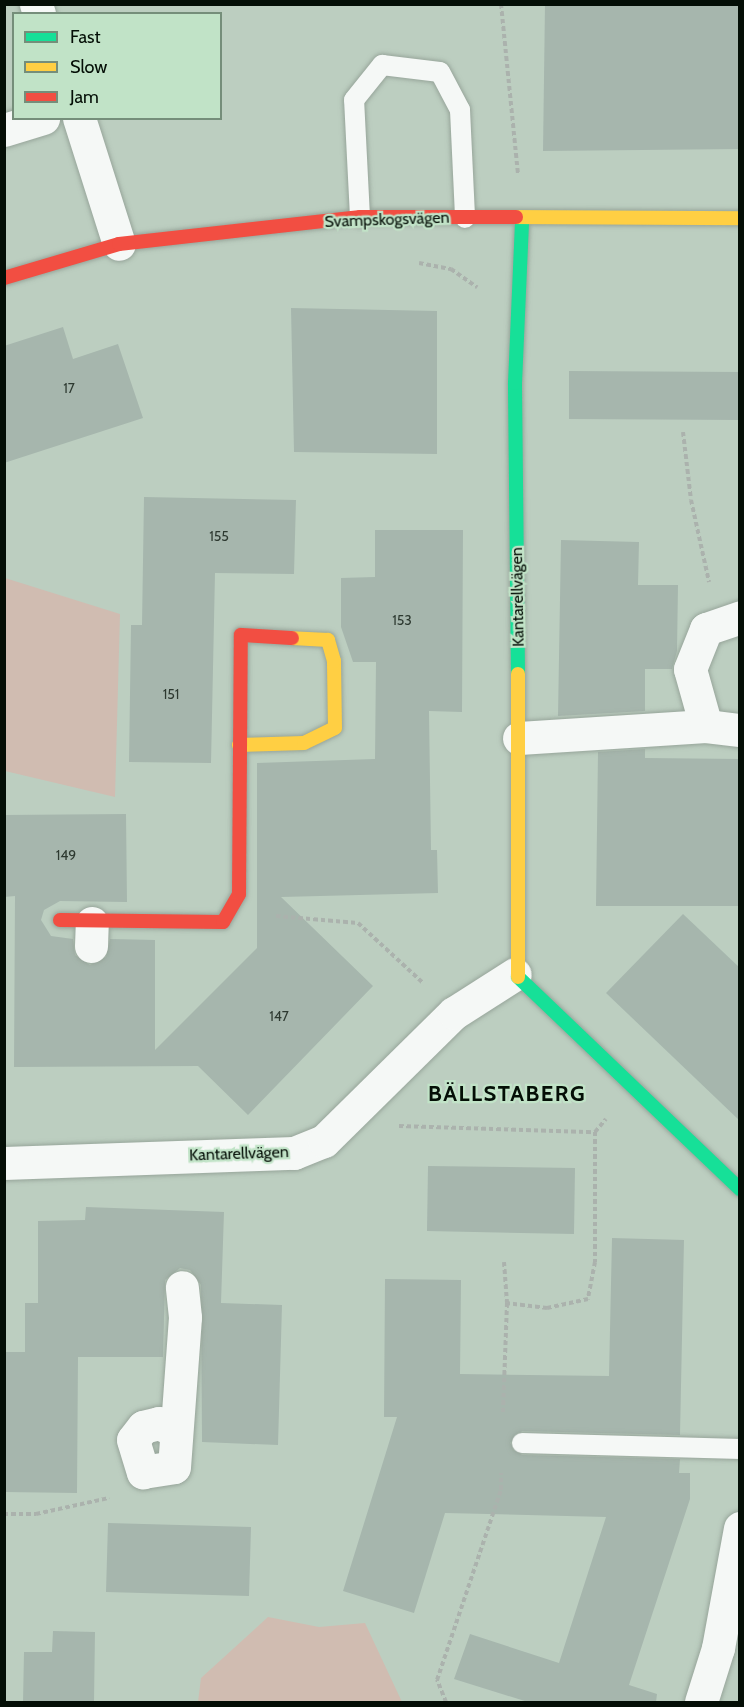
<!DOCTYPE html>
<html>
<head>
<meta charset="utf-8">
<style>
  body { margin:0 }
  #map { position:relative; width:744px; height:1707px; overflow:hidden; background:#bccec0; font-family:Cabin,sans-serif }
  div>[style] { position:absolute }
  .green>* { inset:0; background:#d0bcb1 }
  .building>* { inset:0; background:#a6b6ad }
  .path>* { height:4px; margin-top:-2px; transform-origin:0; background:repeating-linear-gradient(90deg,#abb2ad 0 4.5px,transparent 0 7.5px) }
  .roads { filter:drop-shadow(0 0 2px #97a59a) drop-shadow(0 0 2px #97a59a) }
  .lane>* { height:20px; margin:-10px; padding:0 10px; transform-origin:10px; border-radius:10px; background:#f5f8f6 }
  .street>* { height:33px; margin:-16.5px; padding:0 16.5px; transform-origin:16.5px; border-radius:16.5px; background:#f5f8f6 }
  .fast>* { height:14px; margin:-7px; padding:0 7px; transform-origin:7px; border-radius:7px; background:#16e098 }
  .slow>* { height:14px; margin:-7px; padding:0 7px; transform-origin:7px; border-radius:7px; background:#ffcf43 }
  .jam>* { height:14px; margin:-7px; padding:0 7px; transform-origin:7px; border-radius:7px; background:#f24e42 }
  span { translate:-50% -50%; white-space:nowrap; text-align:center; line-height:1.15; -webkit-text-stroke:4.5px #c1e3c7; paint-order:stroke }
  .number-label { font-size:14px; color:#2d3930 }
  .number-label span { -webkit-text-stroke-width:0 }
  .street-label { font-size:16px; color:#040e06 }
  .district-label { font-size:22px; color:#040e06; font-weight:700; letter-spacing:1.5px }
  .frame { position:absolute; inset:0; border:6px solid #040e06; pointer-events:none }
  .legend { position:absolute; left:12px; top:12px; width:210px; height:108px; box-sizing:border-box; background:#c1e3c7; border:2px solid #758e7a; margin:0; padding:8px 10px; list-style:none; font-size:18px; color:#040e06 }
  .legend li { display:flex; align-items:center; gap:12px; height:30px }
  .legend b { width:30px; border:2px solid #758e7a }
</style>
</head>
<body>
<div id="map">
  <div class="green">
    <i style="clip-path:polygon(5px 578px,120px 614px,115px 797px,5px 771px)"></i>
    <i style="clip-path:polygon(268px 1617px,319px 1627px,365px 1623px,402px 1702px,198px 1702px,201px 1678px)"></i>
  </div>
  <div class="building">
    <i style="clip-path:polygon(545px 4px,740px 4px,740px 149px,543px 151px)"></i>
    <i style="clip-path:polygon(291px 308px,437px 311px,437px 454px,294px 452px)"></i>
    <i style="clip-path:polygon(63px 327px,73px 359px,118px 344px,143px 418px,4px 463px,4px 346px)"></i>
    <i style="clip-path:polygon(569px 371px,740px 372px,740px 420px,569px 419px)"></i>
    <i style="clip-path:polygon(144px 497px,296px 500px,294px 574px,215px 573px,211px 763px,129px 762px,131px 625px,142px 625px)"></i>
    <i style="clip-path:polygon(375px 530px,463px 530px,462px 712px,429px 711px,431px 850px,437px 850px,438px 893px,281px 897px,373px 986px,248px 1115px,198px 1066px,14px 1067px,15px 896px,4px 897px,4px 815px,126px 814px,127px 902px,60px 901px,44px 910px,41px 920px,51px 936px,73px 939px,75px 955px,90px 965px,106px 957px,110px 939px,155px 940px,155px 1050px,257px 948px,257px 763px,375px 759px,376px 662px,353px 662px,341px 627px,341px 578px,375px 577px)"></i>
    <i style="clip-path:polygon(561px 540px,639px 542px,638px 585px,678px 585px,677px 651px,672px 669px,645px 669px,645px 711px,558px 716px)"></i>
    <i style="clip-path:polygon(645px 749px,645px 758px,740px 759px,740px 906px,596px 906px,598px 752px)"></i>
    <i style="clip-path:polygon(683px 914px,740px 968px,740px 1121px,606px 993px)"></i>
    <i style="clip-path:polygon(428px 1166px,575px 1168px,574px 1234px,427px 1231px)"></i>
    <i style="clip-path:polygon(86px 1207px,224px 1212px,221px 1303px,282px 1305px,278px 1445px,202px 1442px,201px 1285px,190px 1270px,180px 1268px,165px 1280px,163px 1357px,78px 1357px,77px 1493px,5px 1492px,6px 1352px,25px 1352px,25px 1303px,38px 1303px,38px 1221px,85px 1220px)"></i>
    <i style="clip-path:polygon(612px 1238px,684px 1240px,680px 1435px,522px 1431px,510px 1443px,522px 1455px,680px 1459px,679px 1473px,690px 1473px,690px 1499px,629px 1685px,657px 1694px,656px 1702px,528px 1702px,454px 1679px,470px 1634px,559px 1663px,606px 1517px,445px 1513px,414px 1613px,343px 1591px,397px 1417px,384px 1417px,385px 1279px,461px 1280px,460px 1374px,609px 1376px)"></i>
    <i style="clip-path:polygon(108px 1523px,251px 1527px,249px 1596px,106px 1592px)"></i>
    <i style="clip-path:polygon(53px 1631px,95px 1632px,94px 1702px,23px 1702px,24px 1652px,52px 1652px)"></i>
  </div>
  <div class="path">
    <i style="left:501px;top:4px;width:171px;rotate:84.3deg"></i>
    <i style="left:419px;top:263px;width:33px;rotate:11deg"></i>
    <i style="left:451px;top:269px;width:32px;rotate:35deg"></i>
    <i style="left:683px;top:432px;width:68px;rotate:83.3deg"></i>
    <i style="left:691px;top:500px;width:84px;rotate:77.6deg"></i>
    <i style="left:276px;top:916px;width:82px;rotate:4.9deg"></i>
    <i style="left:358px;top:923px;width:90px;rotate:42.7deg"></i>
    <i style="left:399px;top:1126px;width:196px;rotate:1.8deg"></i>
    <i style="left:595px;top:1132px;width:130px;rotate:90deg"></i>
    <i style="left:595px;top:1262px;width:38px;rotate:101deg"></i>
    <i style="left:588px;top:1299px;width:42px;rotate:167.6deg"></i>
    <i style="left:547px;top:1308px;width:40px;rotate:-172.9deg"></i>
    <i style="left:507px;top:1303px;width:111px;rotate:92.1deg"></i>
    <i style="left:595px;top:1132px;width:17px;rotate:-50deg"></i>
    <i style="left:504px;top:1262px;width:41px;rotate:85.8deg"></i>
    <i style="left:4px;top:1514px;width:32px"></i>
    <i style="left:36px;top:1514px;width:75px;rotate:-12.4deg"></i>
    <i style="left:446px;top:1702px;width:24px;rotate:-112deg"></i>
    <i style="left:437px;top:1680px;width:200px;rotate:-71.4deg"></i>
    <i style="left:501px;top:1490px;width:17px;rotate:-90deg"></i>
  </div>
  <div class="roads">
    <div class="lane">
      <i style="left:360px;top:217px;width:117px;rotate:-92.9deg"></i>
      <i style="left:354px;top:100px;width:45px;rotate:-51.3deg"></i>
      <i style="left:382px;top:65px;width:58px;rotate:6.9deg"></i>
      <i style="left:440px;top:72px;width:43px;rotate:62.2deg"></i>
      <i style="left:460px;top:110px;width:108px;rotate:87.3deg"></i>
      <i style="left:522px;top:1443px;width:218px;rotate:1.6deg"></i>
    </div>
    <div class="street">
      <i style="left:36px;top:4px;width:10px;rotate:73deg"></i>
      <i style="left:79px;top:118px;width:132px;rotate:72.4deg"></i>
      <i style="left:4px;top:130px;width:41px;rotate:-17.1deg"></i>
      <i style="left:706px;top:726px;width:59px;rotate:-105.7deg"></i>
      <i style="left:690px;top:669px;width:43px;rotate:-68.2deg"></i>
      <i style="left:706px;top:629px;width:36px;rotate:-19deg"></i>
      <i style="left:519px;top:738px;width:187px;rotate:-3.7deg"></i>
      <i style="left:706px;top:726px;width:34px;rotate:7deg"></i>
      <i style="left:91px;top:946px;width:23px;rotate:-88deg"></i>
      <i style="left:4px;top:1163px;width:290px;rotate:-2deg"></i>
      <i style="left:294px;top:1153px;width:32px;rotate:-22deg"></i>
      <i style="left:324px;top:1141px;width:182px;rotate:-44.6deg"></i>
      <i style="left:454px;top:1013px;width:72px;rotate:-32.6deg"></i>
      <i style="left:176px;top:1431px;width:19px;rotate:-155deg"></i>
      <i style="left:159px;top:1423px;width:16px;rotate:166deg"></i>
      <i style="left:143px;top:1427px;width:16px;rotate:128deg"></i>
      <i style="left:133px;top:1440px;width:34px;rotate:73deg"></i>
      <i style="left:143px;top:1472px;width:31px;rotate:-9deg"></i>
      <i style="left:174px;top:1467px;width:150px;rotate:-85.8deg"></i>
      <i style="left:185px;top:1317px;width:30px;rotate:-96deg"></i>
      <i style="left:701px;top:1702px;width:57px;rotate:-72.5deg"></i>
      <i style="left:718px;top:1648px;width:122px;rotate:-79.6deg"></i>
    </div>
    <div class="fast">
      <i style="left:518px;top:674px;width:291px;rotate:-90.6deg"></i>
      <i style="left:515px;top:383px;width:163px;rotate:-87.5deg"></i>
      <i style="left:518px;top:977px;width:307px;rotate:43.7deg"></i>
    </div>
    <div class="slow">
      <i style="left:516px;top:217px;width:224px;rotate:0.3deg"></i>
      <i style="left:518px;top:674px;width:303px;rotate:90deg"></i>
      <i style="left:239px;top:745px;width:65px;rotate:-1.8deg"></i>
      <i style="left:304px;top:743px;width:34px;rotate:-26deg"></i>
      <i style="left:335px;top:728px;width:67px;rotate:-90.9deg"></i>
      <i style="left:334px;top:661px;width:22px;rotate:-106deg"></i>
      <i style="left:328px;top:640px;width:36px;rotate:-177deg"></i>
    </div>
    <div class="jam">
      <i style="left:4px;top:278px;width:120px;rotate:-16.5deg"></i>
      <i style="left:119px;top:244px;width:243px;rotate:-6.4deg"></i>
      <i style="left:360px;top:217px;width:156px"></i>
      <i style="left:60px;top:920px;width:163px;rotate:0.7deg"></i>
      <i style="left:223px;top:922px;width:32px;rotate:-60deg"></i>
      <i style="left:239px;top:894px;width:259px;rotate:-89.6deg"></i>
      <i style="left:241px;top:635px;width:51px;rotate:3.4deg"></i>
    </div>
  </div>
  <div class="number-label">
    <span style="left:69px;top:388px">17</span>
    <span style="left:219px;top:536px">155</span>
    <span style="left:402px;top:620px">153</span>
    <span style="left:171px;top:694px">151</span>
    <span style="left:66px;top:855px">149</span>
    <span style="left:279px;top:1016px">147</span>
  </div>
  <div class="street-label">
    <span style="left:387px;top:220px;rotate:-2deg">Svampskogsvägen</span>
    <span style="left:518px;top:597px;rotate:-91deg">Kantarellvägen</span>
    <span style="left:239px;top:1154px;rotate:-2deg">Kantarellvägen</span>
  </div>
  <div class="district-label">
    <span style="left:507px;top:1094px">BÄLLSTABERG</span>
  </div>
  <div class="frame"></div>
  <ul class="legend">
  <li><b style="height:8px;background:#16e098"></b>Fast</li>
  <li><b style="height:8px;background:#ffcf43"></b>Slow</li>
  <li><b style="height:8px;background:#f24e42"></b>Jam</li>
  </ul>
</div>
</body>
</html>
